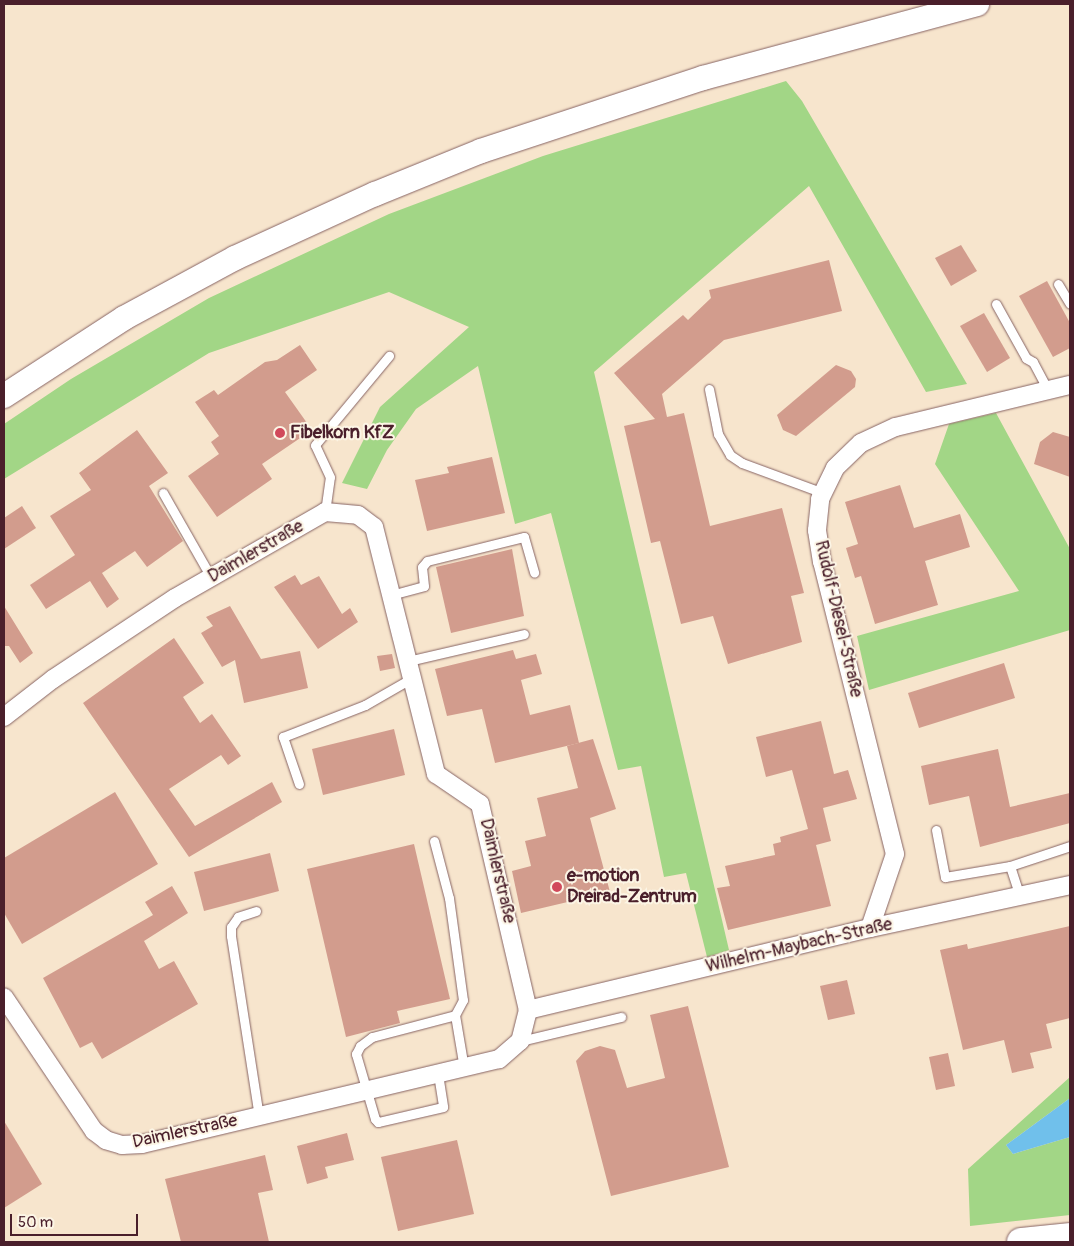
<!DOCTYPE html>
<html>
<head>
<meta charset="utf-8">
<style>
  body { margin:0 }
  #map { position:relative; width:1074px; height:1246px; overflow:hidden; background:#f7e5cd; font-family:Pangolin,sans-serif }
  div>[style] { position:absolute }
  .green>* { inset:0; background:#a2d686 }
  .water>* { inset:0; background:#70c0eb }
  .building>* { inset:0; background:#d29c8d }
  .roads { filter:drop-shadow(0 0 1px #876464) drop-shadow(0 0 1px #876464) }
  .service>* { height:9px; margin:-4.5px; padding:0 4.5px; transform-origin:4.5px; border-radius:4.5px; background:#fff }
  .minor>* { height:18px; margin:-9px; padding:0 9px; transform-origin:9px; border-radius:9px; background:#fff }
  .secondary>* { height:24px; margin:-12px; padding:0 12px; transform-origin:12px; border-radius:12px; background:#fff }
  .primary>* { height:28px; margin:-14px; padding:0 14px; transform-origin:14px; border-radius:14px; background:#fff }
  .dots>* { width:14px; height:14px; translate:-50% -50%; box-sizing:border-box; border:2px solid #fcf5e5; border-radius:50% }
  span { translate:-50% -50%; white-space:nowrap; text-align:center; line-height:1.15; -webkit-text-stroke:4px #fcf5e5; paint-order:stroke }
  .poi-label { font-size:18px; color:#4a1f2b; font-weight:700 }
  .left { translate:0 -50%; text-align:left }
  .street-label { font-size:18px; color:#4a1f2b }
  .frame { position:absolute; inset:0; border:5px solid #4a1f2b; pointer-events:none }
  .scale { position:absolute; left:10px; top:1214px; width:128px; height:22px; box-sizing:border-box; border:2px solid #4a1f2b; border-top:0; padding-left:6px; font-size:15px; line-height:18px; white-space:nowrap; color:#4a1f2b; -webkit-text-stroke:4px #fcf5e5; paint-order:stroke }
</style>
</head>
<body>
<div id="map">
  <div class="green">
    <i style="clip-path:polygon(786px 81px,802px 101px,967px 384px,926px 392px,809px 186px,594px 372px,729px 950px,707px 957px,686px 873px,664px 877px,641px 766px,618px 770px,551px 513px,515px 524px,478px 366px,416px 409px,387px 450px,367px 489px,342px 483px,380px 407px,469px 327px,389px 292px,209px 353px,4px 479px,4px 424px,71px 379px,209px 298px,389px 214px,543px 156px)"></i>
    <i style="clip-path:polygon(996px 413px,1070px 549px,1070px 630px,869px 690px,857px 636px,1019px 591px,935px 464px,949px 424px)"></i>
    <i style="clip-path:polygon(1070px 1077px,1070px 1098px,1006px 1145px,1013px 1154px,1070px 1137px,1070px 1215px,970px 1226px,968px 1169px)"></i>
  </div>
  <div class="water">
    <i style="clip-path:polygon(1070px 1098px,1070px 1137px,1013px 1154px,1006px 1145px)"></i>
  </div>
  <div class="building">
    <i style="clip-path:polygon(961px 245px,977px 271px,951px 286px,935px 258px)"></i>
    <i style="clip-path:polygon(829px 260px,842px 311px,724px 340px,662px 394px,667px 417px,684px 413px,710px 526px,782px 508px,804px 593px,791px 596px,802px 642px,728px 664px,713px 616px,681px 624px,660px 541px,651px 543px,624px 426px,655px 419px,614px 373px,683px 315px,688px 320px,711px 298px,709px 290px)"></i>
    <i style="clip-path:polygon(1047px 281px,1070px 323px,1070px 348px,1053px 357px,1019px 296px)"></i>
    <i style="clip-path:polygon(984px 313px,1010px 358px,987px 372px,960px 326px)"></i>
    <i style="clip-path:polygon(300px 345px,317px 370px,285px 392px,312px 430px,262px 464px,272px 479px,217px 517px,188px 476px,219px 454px,211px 442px,219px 436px,195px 402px,214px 390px,218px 395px,265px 362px,277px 360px)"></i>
    <i style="clip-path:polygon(836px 365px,851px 371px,856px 379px,855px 387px,796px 436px,783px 430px,777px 415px)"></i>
    <i style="clip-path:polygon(137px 430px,168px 473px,149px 486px,183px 541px,147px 567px,135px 551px,102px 573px,119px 599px,107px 608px,90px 581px,46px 609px,30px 585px,75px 555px,50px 516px,91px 490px,79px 473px)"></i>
    <i style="clip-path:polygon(1053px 432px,1070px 437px,1070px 477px,1034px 464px,1040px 442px)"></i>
    <i style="clip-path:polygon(492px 457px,505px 513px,427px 531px,415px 480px,449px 473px,447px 467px)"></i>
    <i style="clip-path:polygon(900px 485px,914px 528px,960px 514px,970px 547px,925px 561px,938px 605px,875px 624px,861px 576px,855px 578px,846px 548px,858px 544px,845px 502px)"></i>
    <i style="clip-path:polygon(22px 506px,36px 528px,4px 549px,4px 518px)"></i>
    <i style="clip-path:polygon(512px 549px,524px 616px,451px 633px,436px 567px)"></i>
    <i style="clip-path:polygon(295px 575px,301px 585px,319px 576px,342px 614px,350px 608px,358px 622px,318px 649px,274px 587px)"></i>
    <i style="clip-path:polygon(4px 606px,33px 653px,20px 663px,9px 646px,4px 646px)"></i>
    <i style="clip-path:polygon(230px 606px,261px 659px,300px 651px,308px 688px,244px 703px,235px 660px,222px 667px,201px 633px,213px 626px,206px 617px)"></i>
    <i style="clip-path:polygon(174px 638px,204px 683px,183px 697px,200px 723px,212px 714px,241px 756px,228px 765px,221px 755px,169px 789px,195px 826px,272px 782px,282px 802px,189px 857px,83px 703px)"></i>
    <i style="clip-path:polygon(513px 650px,516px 659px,536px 654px,542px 674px,521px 680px,530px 715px,570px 705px,579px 743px,495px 763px,482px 709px,447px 716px,435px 669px)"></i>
    <i style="clip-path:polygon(392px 654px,395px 668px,380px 671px,377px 656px)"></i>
    <i style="clip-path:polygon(1004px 663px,1015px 698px,919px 728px,908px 693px)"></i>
    <i style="clip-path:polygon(821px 721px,834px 774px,848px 770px,857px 799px,823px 808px,831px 841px,816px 845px,831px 906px,728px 930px,717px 888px,730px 886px,725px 866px,775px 855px,773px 844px,781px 842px,780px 837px,808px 829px,792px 770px,766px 777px,756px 737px)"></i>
    <i style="clip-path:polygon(394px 729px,405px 775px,323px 795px,312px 749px)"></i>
    <i style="clip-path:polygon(593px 739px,616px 809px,590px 818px,610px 892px,521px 913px,512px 871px,531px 866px,525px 841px,546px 836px,537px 798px,578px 788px,567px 746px)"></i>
    <i style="clip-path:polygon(998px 749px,1010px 807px,1070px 793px,1070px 823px,980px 847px,969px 796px,929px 805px,921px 766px)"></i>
    <i style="clip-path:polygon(115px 792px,158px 864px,22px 944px,4px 913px,4px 858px)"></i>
    <i style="clip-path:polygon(414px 844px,450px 999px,397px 1011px,400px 1023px,346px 1037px,307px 869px)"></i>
    <i style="clip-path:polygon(270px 853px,279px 891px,204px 911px,194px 872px)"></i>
    <i style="clip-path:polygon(172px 886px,188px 913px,144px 941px,159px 969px,174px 961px,198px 1004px,102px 1059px,92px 1042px,80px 1048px,43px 978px,153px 915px,145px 902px)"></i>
    <i style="clip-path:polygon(1070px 926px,1070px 1018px,1046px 1024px,1052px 1048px,1030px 1053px,1034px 1068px,1012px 1073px,1004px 1040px,963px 1050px,940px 950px,967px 944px,968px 949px)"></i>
    <i style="clip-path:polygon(847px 980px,855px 1014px,828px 1020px,820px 986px)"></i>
    <i style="clip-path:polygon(688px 1006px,729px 1167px,611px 1196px,576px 1061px,585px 1051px,600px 1046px,615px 1050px,627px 1088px,665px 1078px,650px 1015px)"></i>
    <i style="clip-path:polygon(948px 1053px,955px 1086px,936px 1090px,929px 1057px)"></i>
    <i style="clip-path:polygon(4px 1121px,42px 1184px,4px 1208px)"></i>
    <i style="clip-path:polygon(347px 1133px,354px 1160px,325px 1167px,328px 1178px,307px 1184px,297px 1146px)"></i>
    <i style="clip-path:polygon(457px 1140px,474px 1214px,398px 1231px,381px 1157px)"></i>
    <i style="clip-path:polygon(265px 1155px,273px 1190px,258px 1193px,269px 1242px,181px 1242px,165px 1179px)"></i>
  </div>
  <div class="roads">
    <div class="service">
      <i style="left:1058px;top:284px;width:23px;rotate:59deg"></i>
      <i style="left:996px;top:304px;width:62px;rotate:60.9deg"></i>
      <i style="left:1026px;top:358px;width:8px;rotate:30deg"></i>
      <i style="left:1033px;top:362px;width:32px;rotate:62deg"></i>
      <i style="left:709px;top:389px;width:46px;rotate:78.7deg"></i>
      <i style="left:718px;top:434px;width:24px;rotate:60deg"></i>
      <i style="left:730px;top:455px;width:14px;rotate:34deg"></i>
      <i style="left:742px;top:463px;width:86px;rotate:20.3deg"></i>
      <i style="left:163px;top:493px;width:97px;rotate:60.3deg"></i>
      <i style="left:325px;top:512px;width:35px;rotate:-82deg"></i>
      <i style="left:330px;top:477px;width:35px;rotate:-115deg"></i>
      <i style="left:315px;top:445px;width:116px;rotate:-50.3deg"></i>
      <i style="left:391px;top:595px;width:34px;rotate:-15deg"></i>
      <i style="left:424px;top:586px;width:19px;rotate:-96deg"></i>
      <i style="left:422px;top:567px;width:8px;rotate:-50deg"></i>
      <i style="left:427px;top:561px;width:100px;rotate:-13.9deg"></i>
      <i style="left:524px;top:537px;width:37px;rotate:74deg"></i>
      <i style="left:408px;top:661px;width:119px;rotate:-13.1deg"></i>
      <i style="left:299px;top:784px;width:50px;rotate:-108.8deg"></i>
      <i style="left:283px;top:737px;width:88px;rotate:-21.3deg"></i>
      <i style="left:365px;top:705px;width:54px;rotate:-29.9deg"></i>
      <i style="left:936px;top:830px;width:48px;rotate:79.2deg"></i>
      <i style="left:945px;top:877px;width:66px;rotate:-9.6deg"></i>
      <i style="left:1010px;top:866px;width:63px;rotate:-18.4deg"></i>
      <i style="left:434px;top:841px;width:59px;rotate:75.3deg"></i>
      <i style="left:449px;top:898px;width:103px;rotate:82.2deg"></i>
      <i style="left:463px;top:1000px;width:17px;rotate:118deg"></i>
      <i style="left:1010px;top:866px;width:32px;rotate:72deg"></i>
      <i style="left:256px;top:911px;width:19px;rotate:162deg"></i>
      <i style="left:238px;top:917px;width:12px;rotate:125deg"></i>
      <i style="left:231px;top:927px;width:9px;rotate:90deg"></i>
      <i style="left:231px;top:936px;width:182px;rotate:81.2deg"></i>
      <i style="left:520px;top:1041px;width:104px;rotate:-13.4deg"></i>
      <i style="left:438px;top:1074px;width:33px;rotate:81deg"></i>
      <i style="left:443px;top:1107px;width:67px;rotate:167deg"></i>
      <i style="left:378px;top:1122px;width:4px;rotate:-135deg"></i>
      <i style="left:375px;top:1119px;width:68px;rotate:-106.3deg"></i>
      <i style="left:356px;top:1054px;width:9px;rotate:-63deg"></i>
      <i style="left:360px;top:1046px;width:15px;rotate:-37deg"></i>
      <i style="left:372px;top:1037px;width:86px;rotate:-14.8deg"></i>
      <i style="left:455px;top:1015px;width:54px;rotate:80.4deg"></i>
    </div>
    <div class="minor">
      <i style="left:4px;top:717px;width:62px;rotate:-37.8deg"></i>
      <i style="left:53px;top:679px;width:146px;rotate:-33.6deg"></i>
      <i style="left:175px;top:598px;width:173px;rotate:-29.8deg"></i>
      <i style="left:325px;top:512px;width:33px;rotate:5deg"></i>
      <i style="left:358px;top:515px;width:20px;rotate:37deg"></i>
      <i style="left:374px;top:527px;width:255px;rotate:75.9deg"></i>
      <i style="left:436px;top:774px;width:53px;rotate:34.3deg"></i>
      <i style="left:480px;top:804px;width:212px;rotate:76.9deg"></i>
      <i style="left:528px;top:1010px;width:32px;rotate:104deg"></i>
      <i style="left:520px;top:1041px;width:28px;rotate:139deg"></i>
      <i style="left:499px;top:1059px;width:367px;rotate:166.6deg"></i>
      <i style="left:142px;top:1144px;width:20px;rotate:177deg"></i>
      <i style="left:122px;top:1145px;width:17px;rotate:-163deg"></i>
      <i style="left:106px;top:1140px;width:15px;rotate:-143deg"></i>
      <i style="left:94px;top:1131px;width:161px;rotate:-123.9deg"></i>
      <i style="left:870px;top:928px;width:78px;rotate:-71.3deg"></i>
      <i style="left:895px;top:854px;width:301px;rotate:-104deg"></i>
      <i style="left:822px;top:562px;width:32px;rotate:-99deg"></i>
      <i style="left:817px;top:530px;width:31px;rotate:-84deg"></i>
      <i style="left:820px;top:499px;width:34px;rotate:-64deg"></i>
      <i style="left:835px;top:468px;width:36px;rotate:-44deg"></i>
      <i style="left:861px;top:443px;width:38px;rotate:-25deg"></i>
      <i style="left:896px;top:427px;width:179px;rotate:-13.6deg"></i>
      <i style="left:528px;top:1010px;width:352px;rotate:-13.5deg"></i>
      <i style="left:870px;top:928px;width:205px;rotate:-12.1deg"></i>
    </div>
    <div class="secondary">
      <i style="left:4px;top:396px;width:143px;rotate:-33deg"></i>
      <i style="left:124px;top:318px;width:126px;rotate:-28.4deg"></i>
      <i style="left:235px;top:258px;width:154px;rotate:-24.6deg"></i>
      <i style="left:375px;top:194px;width:114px;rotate:-22.1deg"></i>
      <i style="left:481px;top:151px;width:234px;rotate:-18.2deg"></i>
      <i style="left:703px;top:78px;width:284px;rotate:-15.1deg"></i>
    </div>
    <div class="primary">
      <i style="left:1021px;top:1242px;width:49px;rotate:-5.8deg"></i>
    </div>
  </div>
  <div class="dots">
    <i style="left:280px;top:433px;background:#d1495b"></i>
    <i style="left:557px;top:887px;background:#d1495b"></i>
  </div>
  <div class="poi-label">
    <span class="left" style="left:290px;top:433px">Fibelkorn KfZ</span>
    <span class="left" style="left:567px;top:887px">e-motion<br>Dreirad-Zentrum</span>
  </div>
  <div class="street-label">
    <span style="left:256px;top:552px;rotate:-30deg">Daimlerstraße</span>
    <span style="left:838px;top:619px;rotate:77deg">Rudolf-Diesel-Straße</span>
    <span style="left:497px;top:871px;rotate:77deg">Daimlerstraße</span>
    <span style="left:799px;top:946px;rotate:-13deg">Wilhelm-Maybach-Straße</span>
    <span style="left:185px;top:1132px;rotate:-12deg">Daimlerstraße</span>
  </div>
  <div class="frame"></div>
  <div class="scale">50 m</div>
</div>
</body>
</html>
